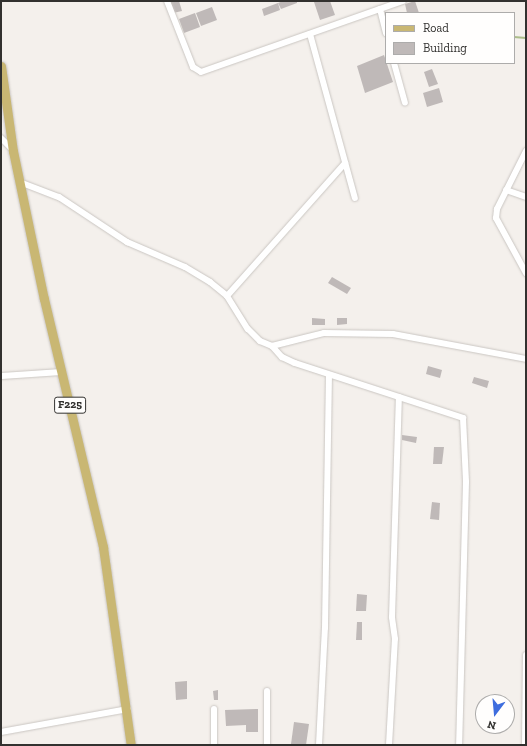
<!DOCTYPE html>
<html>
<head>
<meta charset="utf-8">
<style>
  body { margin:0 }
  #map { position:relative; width:527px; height:746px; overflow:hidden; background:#f4f0ec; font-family:"Zilla Slab",serif }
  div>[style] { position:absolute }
  .stream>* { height:2px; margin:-1px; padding:0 1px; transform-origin:1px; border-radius:1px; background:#acbd8a }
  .building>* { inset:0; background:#bfb9b8 }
  .roads { filter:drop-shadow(0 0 1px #cac6c2) drop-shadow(0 0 1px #cac6c2) }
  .street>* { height:6px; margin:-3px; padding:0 3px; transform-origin:3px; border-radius:3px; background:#fff }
  .primary>* { height:9px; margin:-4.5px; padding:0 4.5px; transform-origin:4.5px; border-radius:4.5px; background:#c9b773 }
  span { translate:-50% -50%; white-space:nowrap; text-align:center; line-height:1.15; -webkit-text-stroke:3px #fffefd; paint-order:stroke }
  .shield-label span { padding:1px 3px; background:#fffefd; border:1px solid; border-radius:3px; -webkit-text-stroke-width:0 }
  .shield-label { font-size:11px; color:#32312f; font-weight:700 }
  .frame { position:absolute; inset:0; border:2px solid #32312f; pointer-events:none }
  .legend { position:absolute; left:385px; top:12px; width:130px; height:52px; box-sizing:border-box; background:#fffefd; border:1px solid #adacab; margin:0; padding:5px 7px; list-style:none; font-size:12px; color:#32312f }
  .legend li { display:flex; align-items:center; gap:8px; height:20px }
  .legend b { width:20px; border:1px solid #adacab }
  .north { position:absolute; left:475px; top:694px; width:40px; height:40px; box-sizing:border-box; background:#fffefd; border:1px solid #adacab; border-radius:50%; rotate:196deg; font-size:11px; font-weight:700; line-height:16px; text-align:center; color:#32312f }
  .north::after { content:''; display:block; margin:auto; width:14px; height:18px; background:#3e6dde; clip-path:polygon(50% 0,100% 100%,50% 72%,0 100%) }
</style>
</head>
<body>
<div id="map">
  <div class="stream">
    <i style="left:514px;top:37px;width:12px;rotate:5deg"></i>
  </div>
  <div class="building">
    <i style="clip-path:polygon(170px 1px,179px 1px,182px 11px,173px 13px)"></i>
    <i style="clip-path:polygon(283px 1px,297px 1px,297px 3px,281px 9px,278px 3px)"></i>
    <i style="clip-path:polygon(330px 1px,335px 15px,320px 20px,314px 2px)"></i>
    <i style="clip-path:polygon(415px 1px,419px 13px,407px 13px,405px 4px)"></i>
    <i style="clip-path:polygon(278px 3px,280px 10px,264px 16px,262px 9px)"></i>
    <i style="clip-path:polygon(212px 7px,217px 20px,201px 26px,196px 13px)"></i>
    <i style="clip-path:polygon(195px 13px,200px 27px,184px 33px,179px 19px)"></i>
    <i style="clip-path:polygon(384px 55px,393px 82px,365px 93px,357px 66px)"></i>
    <i style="clip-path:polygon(432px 69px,438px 84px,429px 87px,424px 72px)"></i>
    <i style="clip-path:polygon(439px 88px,443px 102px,427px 107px,423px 93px)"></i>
    <i style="clip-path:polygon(332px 277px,351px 288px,347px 294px,328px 283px)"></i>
    <i style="clip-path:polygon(312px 318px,325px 319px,325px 325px,312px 325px)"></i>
    <i style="clip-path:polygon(337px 318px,347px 318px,347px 324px,337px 325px)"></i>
    <i style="clip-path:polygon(428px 366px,442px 370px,440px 378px,426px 374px)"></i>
    <i style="clip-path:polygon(474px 377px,489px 381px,487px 388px,472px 383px)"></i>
    <i style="clip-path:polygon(402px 435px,417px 437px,416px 443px,402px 440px)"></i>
    <i style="clip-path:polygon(434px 447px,444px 447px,442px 464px,433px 464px)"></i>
    <i style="clip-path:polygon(432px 502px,440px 503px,439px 520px,430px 519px)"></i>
    <i style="clip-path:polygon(357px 594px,367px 595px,366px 611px,356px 611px)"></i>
    <i style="clip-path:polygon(357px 622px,362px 622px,362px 640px,356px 640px)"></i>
    <i style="clip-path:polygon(187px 681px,187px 699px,176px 700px,175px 682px)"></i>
    <i style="clip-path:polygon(218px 690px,218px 700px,214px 700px,213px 691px)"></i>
    <i style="clip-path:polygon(258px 709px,258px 732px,246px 732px,246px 725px,226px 726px,225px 710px)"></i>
    <i style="clip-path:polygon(294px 722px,309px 724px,306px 745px,291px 744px)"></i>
  </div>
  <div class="roads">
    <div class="street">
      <i style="left:167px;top:1px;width:71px;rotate:68.5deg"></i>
      <i style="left:193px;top:67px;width:9px;rotate:32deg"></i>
      <i style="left:201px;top:72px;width:214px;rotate:-19.4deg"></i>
      <i style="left:380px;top:9px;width:25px;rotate:76deg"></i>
      <i style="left:310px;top:34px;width:170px;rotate:74.7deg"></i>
      <i style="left:394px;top:63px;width:41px;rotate:74.6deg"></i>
      <i style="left:1px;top:138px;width:16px;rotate:45deg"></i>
      <i style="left:526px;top:151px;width:65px;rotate:116.6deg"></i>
      <i style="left:497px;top:209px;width:9px;rotate:96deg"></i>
      <i style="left:496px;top:218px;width:63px;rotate:61.4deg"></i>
      <i style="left:22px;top:183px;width:40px;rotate:21deg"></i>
      <i style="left:59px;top:197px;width:82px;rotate:33.5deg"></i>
      <i style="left:127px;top:242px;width:63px;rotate:23.3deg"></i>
      <i style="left:185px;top:267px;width:29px;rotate:31deg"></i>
      <i style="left:210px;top:282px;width:22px;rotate:39deg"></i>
      <i style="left:227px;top:296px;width:39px;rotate:58deg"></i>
      <i style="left:248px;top:329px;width:17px;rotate:45deg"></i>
      <i style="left:260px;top:341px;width:13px;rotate:23deg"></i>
      <i style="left:272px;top:346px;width:54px;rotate:-14deg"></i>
      <i style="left:324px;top:333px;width:69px;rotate:0.8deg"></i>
      <i style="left:393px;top:334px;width:135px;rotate:10.6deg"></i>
      <i style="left:506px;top:190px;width:21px;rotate:19deg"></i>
      <i style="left:227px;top:296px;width:178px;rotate:-48.4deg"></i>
      <i style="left:272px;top:346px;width:15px;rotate:48deg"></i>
      <i style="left:282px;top:357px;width:14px;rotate:25deg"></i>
      <i style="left:295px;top:363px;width:177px;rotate:18.1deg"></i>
      <i style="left:463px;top:418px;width:64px;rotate:87.3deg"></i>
      <i style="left:466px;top:482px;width:263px;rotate:91.5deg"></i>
      <i style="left:1px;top:376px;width:61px;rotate:-3.8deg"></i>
      <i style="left:214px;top:709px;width:36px;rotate:90deg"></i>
      <i style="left:1px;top:732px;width:129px;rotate:-10.3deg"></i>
      <i style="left:267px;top:745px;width:54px;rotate:-90deg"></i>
      <i style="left:319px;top:745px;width:117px;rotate:-87.1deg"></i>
      <i style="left:325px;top:628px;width:253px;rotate:-89.1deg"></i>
      <i style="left:389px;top:745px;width:106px;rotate:-86.8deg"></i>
      <i style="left:395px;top:639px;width:22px;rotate:-98deg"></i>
      <i style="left:392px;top:617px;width:220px;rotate:-88.2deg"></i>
      <i style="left:525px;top:745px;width:90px;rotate:-89.4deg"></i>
    </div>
    <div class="primary">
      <i style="left:1px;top:66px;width:86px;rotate:82deg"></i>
      <i style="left:13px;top:151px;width:151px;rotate:78.2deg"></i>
      <i style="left:44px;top:299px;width:255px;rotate:76.6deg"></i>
      <i style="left:103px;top:547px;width:200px;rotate:82deg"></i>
    </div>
  </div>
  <div class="shield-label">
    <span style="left:70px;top:405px">F225</span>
  </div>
  <div class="frame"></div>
  <ul class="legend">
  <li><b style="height:5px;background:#c9b773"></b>Road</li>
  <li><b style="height:11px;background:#bfb9b8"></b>Building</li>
  </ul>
  <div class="north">N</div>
</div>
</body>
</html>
